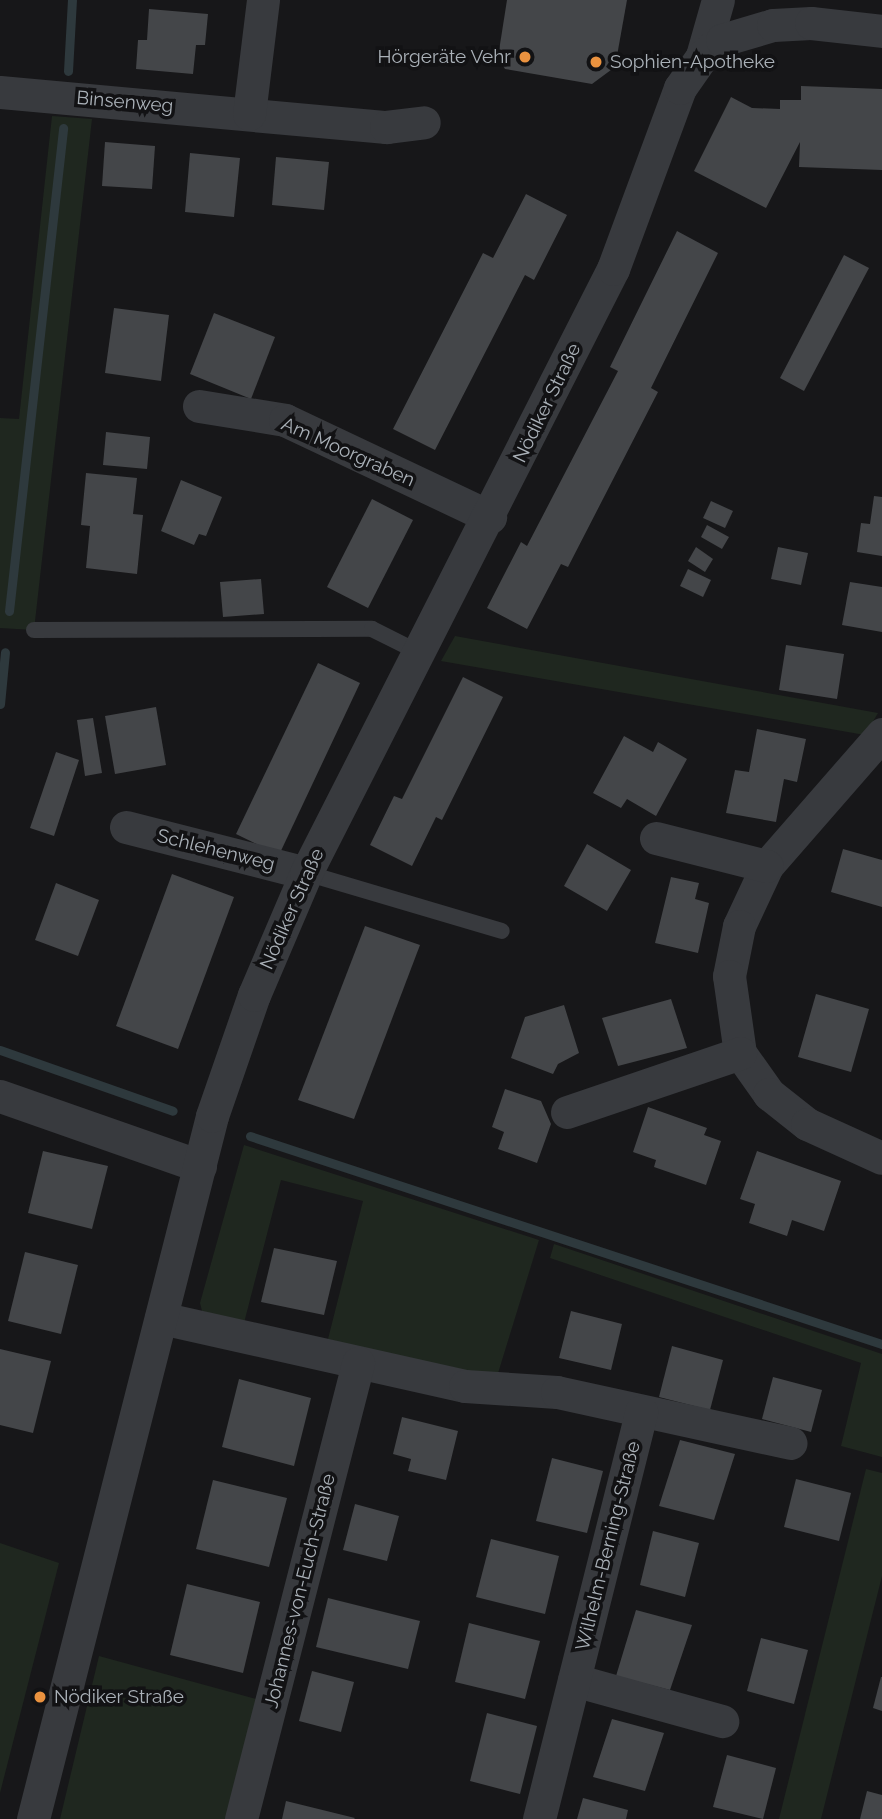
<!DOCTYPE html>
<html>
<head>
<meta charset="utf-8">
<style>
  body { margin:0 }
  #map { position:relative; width:882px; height:1819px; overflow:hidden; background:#171719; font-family:Raleway,sans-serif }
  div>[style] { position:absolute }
  .green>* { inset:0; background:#1f271f }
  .stream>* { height:9px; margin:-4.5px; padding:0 4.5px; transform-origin:4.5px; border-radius:4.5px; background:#2e393d }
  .building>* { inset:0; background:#444649 }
  .service>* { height:16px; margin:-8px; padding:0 8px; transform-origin:8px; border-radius:8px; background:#383a3e }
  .minor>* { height:33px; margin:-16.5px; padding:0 16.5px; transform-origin:16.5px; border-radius:16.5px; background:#383a3e }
  .dots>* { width:19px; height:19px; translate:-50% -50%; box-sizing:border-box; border:4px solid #121214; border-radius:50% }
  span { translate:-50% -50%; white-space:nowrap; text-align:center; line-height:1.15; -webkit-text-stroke:7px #121214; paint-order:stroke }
  .poi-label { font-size:19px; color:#aab1b8 }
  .right { translate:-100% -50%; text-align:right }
  .left { translate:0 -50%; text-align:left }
  .street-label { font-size:19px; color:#aab1b8 }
</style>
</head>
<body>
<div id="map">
  <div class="green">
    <i style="clip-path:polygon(52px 116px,92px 119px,34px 630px,0 628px,0 418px,19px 419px)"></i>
    <i style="clip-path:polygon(455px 636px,878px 713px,865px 735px,441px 661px)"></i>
    <i style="clip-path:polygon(244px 1145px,539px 1240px,495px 1383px,328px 1339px,363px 1201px,281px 1180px,244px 1323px,202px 1311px,200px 1303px)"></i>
    <i style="clip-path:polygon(554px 1244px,882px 1354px,882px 1457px,841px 1446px,861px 1363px,550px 1258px)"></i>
    <i style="clip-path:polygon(866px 1469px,882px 1473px,882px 1576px,821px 1819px,779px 1819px)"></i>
    <i style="clip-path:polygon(0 1543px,59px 1563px,0 1793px)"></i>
    <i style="clip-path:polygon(99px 1656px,260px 1700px,230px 1819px,60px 1819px)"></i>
  </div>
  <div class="stream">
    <i style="left:68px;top:71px;width:71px;rotate:-86.8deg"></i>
    <i style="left:9px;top:611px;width:486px;rotate:-83.6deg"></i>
    <i style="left:0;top:704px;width:52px;rotate:-84.5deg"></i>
    <i style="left:0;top:1050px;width:183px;rotate:19.4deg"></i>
    <i style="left:250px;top:1136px;width:665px;rotate:18.22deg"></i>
  </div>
  <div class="building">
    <i style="clip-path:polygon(507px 0,627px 0,615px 67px,592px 84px,505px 69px,498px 57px)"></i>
    <i style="clip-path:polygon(149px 9px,208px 14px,205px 45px,196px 45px,193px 74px,136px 69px,138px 40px,147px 40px)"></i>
    <i style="clip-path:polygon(801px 86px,882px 89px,882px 170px,799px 167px,800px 142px,766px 208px,694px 171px,731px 97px,752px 108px,780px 109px,780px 100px,801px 100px)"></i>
    <i style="clip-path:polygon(105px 142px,155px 146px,152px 189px,102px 186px)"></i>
    <i style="clip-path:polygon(190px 153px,240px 158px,234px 217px,185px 212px)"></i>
    <i style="clip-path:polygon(276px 157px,329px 162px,324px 210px,272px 205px)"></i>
    <i style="clip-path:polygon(526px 194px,567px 215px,534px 280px,525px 275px,435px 450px,393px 429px,483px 253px,493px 258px)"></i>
    <i style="clip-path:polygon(677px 231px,718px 253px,651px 388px,658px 392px,568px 567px,561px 564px,527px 629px,487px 608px,521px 542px,527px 546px,618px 371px,610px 367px)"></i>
    <i style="clip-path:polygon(844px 255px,869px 268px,804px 391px,780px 378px)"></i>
    <i style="clip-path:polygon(114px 308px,169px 315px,161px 381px,105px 373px)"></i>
    <i style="clip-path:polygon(214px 313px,275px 337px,251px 399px,190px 374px)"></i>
    <i style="clip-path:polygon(106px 432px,150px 437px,147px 469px,103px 465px)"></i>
    <i style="clip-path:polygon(86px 473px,137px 478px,133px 514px,143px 515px,137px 574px,86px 568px,90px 526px,81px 525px)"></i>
    <i style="clip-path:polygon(181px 480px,222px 497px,206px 536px,199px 534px,194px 545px,161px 531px)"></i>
    <i style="clip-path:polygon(874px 496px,882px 497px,882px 556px,857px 552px,861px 523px,870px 524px)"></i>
    <i style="clip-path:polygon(372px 499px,413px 520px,368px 608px,327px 587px)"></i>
    <i style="clip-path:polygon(711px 501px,733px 511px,725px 528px,703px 518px)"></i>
    <i style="clip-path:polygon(707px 525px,729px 537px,722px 549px,701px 537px)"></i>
    <i style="clip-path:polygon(696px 547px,713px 559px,705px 572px,688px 561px)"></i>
    <i style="clip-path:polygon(778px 547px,808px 553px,801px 585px,771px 579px)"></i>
    <i style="clip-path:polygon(688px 569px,711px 580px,703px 597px,680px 586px)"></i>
    <i style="clip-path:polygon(261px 579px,264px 614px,223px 617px,220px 582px)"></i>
    <i style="clip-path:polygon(850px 582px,882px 587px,882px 632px,842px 625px)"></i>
    <i style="clip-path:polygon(786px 645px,844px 654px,837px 699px,779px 690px)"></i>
    <i style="clip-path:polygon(318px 663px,360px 683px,279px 855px,236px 834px)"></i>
    <i style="clip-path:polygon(463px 677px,503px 697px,442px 820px,436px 817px,412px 866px,370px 845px,394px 796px,402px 799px)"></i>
    <i style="clip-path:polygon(156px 707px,166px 765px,115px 774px,105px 716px)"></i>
    <i style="clip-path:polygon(93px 718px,102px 773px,85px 776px,77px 720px)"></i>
    <i style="clip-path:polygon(757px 729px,806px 739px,797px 782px,784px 779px,776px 822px,726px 813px,735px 770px,749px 772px)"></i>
    <i style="clip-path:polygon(624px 736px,653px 752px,658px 742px,687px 759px,656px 816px,627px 799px,621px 808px,593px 793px)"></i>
    <i style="clip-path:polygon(56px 752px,79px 760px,54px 836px,30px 828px)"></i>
    <i style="clip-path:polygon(587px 844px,631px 870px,607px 911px,564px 886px)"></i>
    <i style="clip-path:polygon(843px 849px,882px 860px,882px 907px,831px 892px)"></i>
    <i style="clip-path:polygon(172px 874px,234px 897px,178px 1049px,116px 1026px)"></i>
    <i style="clip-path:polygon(671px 877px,699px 883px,695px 899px,709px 903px,698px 953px,655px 943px)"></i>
    <i style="clip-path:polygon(56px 883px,99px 900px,78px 956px,35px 940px)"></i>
    <i style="clip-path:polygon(365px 926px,420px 945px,354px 1119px,298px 1100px)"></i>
    <i style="clip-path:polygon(816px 994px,869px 1009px,851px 1072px,798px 1057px)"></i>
    <i style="clip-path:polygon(671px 999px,687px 1048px,618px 1066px,602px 1018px)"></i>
    <i style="clip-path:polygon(564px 1005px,579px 1053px,558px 1064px,553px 1074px,511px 1058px,525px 1017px)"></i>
    <i style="clip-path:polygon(505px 1089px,541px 1101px,551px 1124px,537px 1163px,498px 1149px,504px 1132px,492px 1127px)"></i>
    <i style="clip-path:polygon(648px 1107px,707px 1128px,704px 1135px,721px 1141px,706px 1185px,654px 1167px,656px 1160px,633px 1152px)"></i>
    <i style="clip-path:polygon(43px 1151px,108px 1166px,92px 1229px,28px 1213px)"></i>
    <i style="clip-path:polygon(757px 1151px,841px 1181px,824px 1231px,792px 1220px,787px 1236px,749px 1223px,755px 1204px,740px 1199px)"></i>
    <i style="clip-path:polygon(274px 1248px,337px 1261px,324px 1315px,261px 1302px)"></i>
    <i style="clip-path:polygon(25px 1252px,78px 1265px,61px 1334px,8px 1321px)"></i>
    <i style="clip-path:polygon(571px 1311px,622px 1324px,611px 1370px,559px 1358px)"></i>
    <i style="clip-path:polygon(672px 1346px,723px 1360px,710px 1410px,659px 1397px)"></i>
    <i style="clip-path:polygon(0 1349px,51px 1361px,33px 1433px,0 1425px)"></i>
    <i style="clip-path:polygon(773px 1377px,822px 1390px,811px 1432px,762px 1419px)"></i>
    <i style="clip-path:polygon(239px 1379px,311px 1398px,294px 1466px,222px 1447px)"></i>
    <i style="clip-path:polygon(402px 1417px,458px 1431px,446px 1480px,408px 1471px,411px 1459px,393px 1454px)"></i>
    <i style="clip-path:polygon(680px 1440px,735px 1454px,714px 1520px,659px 1506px)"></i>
    <i style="clip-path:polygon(552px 1458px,603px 1471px,587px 1533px,536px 1521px)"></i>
    <i style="clip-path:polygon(796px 1479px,851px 1493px,839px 1541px,784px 1527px)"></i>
    <i style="clip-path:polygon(213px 1480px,287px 1498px,269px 1567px,196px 1549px)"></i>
    <i style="clip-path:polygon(355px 1504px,399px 1516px,387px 1561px,343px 1550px)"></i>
    <i style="clip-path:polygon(653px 1531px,699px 1543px,685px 1597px,640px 1585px)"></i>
    <i style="clip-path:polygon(491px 1539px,559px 1556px,545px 1614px,476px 1597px)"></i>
    <i style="clip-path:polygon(187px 1584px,260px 1602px,243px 1673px,170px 1655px)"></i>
    <i style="clip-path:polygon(328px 1598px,420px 1621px,408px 1669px,316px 1647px)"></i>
    <i style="clip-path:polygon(636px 1610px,692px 1625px,670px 1690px,616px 1676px)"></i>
    <i style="clip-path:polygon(469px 1623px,540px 1641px,525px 1699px,455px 1682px)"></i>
    <i style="clip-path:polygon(761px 1638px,808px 1650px,794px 1704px,747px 1691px)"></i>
    <i style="clip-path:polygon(312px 1671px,354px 1682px,341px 1732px,299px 1721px)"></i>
    <i style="clip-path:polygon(881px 1677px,882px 1677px,882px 1711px,873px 1708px)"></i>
    <i style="clip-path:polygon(487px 1713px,537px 1726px,520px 1794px,470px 1781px)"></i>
    <i style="clip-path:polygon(612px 1719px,664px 1733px,645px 1791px,593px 1777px)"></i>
    <i style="clip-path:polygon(727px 1755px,776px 1768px,763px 1819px,713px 1807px)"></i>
    <i style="clip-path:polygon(867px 1791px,882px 1795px,882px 1819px,860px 1819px)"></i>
    <i style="clip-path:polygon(583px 1798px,628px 1810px,626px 1819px,577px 1819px)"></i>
    <i style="clip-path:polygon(286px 1801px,355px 1818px,354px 1819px,282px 1819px)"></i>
  </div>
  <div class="service">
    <i style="left:34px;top:630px;width:338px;rotate:-0.2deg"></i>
    <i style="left:372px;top:629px;width:54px;rotate:26.6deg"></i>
    <i style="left:306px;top:873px;width:204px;rotate:16.5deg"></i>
  </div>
  <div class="minor">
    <i style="left:702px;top:56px;width:58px;rotate:-74.1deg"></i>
    <i style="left:0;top:92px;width:388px;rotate:5.2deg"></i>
    <i style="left:386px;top:127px;width:38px;rotate:-7deg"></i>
    <i style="left:249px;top:114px;width:115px;rotate:-83deg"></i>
    <i style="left:199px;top:406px;width:87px;rotate:9.2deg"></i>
    <i style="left:285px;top:420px;width:227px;rotate:25.3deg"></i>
    <i style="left:882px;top:734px;width:175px;rotate:131.1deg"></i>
    <i style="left:767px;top:866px;width:66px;rotate:115deg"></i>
    <i style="left:739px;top:926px;width:51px;rotate:101.3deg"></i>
    <i style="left:729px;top:976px;width:78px;rotate:81.9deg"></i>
    <i style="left:740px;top:1053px;width:50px;rotate:54.7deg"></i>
    <i style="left:769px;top:1094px;width:48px;rotate:38.3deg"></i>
    <i style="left:807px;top:1124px;width:82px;rotate:24.4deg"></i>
    <i style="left:126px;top:827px;width:186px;rotate:14.3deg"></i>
    <i style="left:656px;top:838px;width:114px;rotate:14.2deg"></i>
    <i style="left:0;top:1096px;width:212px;rotate:19.3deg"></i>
    <i style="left:567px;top:1112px;width:183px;rotate:-18.8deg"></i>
    <i style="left:161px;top:1318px;width:312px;rotate:12.6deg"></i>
    <i style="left:465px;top:1386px;width:92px;rotate:3.7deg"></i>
    <i style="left:557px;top:1392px;width:239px;rotate:12.3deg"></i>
    <i style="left:574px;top:1680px;width:154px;rotate:15.5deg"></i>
    <i style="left:33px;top:1819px;width:725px;rotate:-75.71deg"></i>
    <i style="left:212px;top:1116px;width:128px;rotate:-70.9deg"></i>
    <i style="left:254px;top:995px;width:133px;rotate:-66.9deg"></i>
    <i style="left:306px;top:873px;width:678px;rotate:-63.06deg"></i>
    <i style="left:613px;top:269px;width:193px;rotate:-69.7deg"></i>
    <i style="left:680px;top:88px;width:39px;rotate:-55deg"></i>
    <i style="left:702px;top:56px;width:26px;rotate:-39deg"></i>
    <i style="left:722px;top:40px;width:53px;rotate:-16.4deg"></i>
    <i style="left:773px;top:25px;width:38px;rotate:-3deg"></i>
    <i style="left:811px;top:23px;width:71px;rotate:6.4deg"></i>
    <i style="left:241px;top:1819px;width:471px;rotate:-75.6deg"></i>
    <i style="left:539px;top:1819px;width:420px;rotate:-75.9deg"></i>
  </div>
  <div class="dots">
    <i style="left:525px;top:57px;background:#ea923f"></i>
    <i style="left:596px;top:62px;background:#ea923f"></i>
    <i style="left:40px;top:1697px;background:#ea923f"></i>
  </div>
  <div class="poi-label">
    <span class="right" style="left:511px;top:57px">Hörgeräte Vehr</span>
    <span class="left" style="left:610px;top:62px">Sophien-Apotheke</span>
    <span class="left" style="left:54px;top:1697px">Nödiker Straße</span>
  </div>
  <div class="street-label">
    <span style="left:125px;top:102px;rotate:5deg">Binsenweg</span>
    <span style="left:547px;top:403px;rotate:-64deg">Nödiker Straße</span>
    <span style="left:348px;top:452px;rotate:24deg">Am Moorgraben</span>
    <span style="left:216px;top:850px;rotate:14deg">Schlehenweg</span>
    <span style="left:292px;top:909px;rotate:-66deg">Nödiker Straße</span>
    <span style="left:608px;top:1546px;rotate:-76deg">Wilhelm-Berning-Straße</span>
    <span style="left:300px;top:1591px;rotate:-76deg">Johannes-von-Euch-Straße</span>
  </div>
</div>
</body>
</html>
